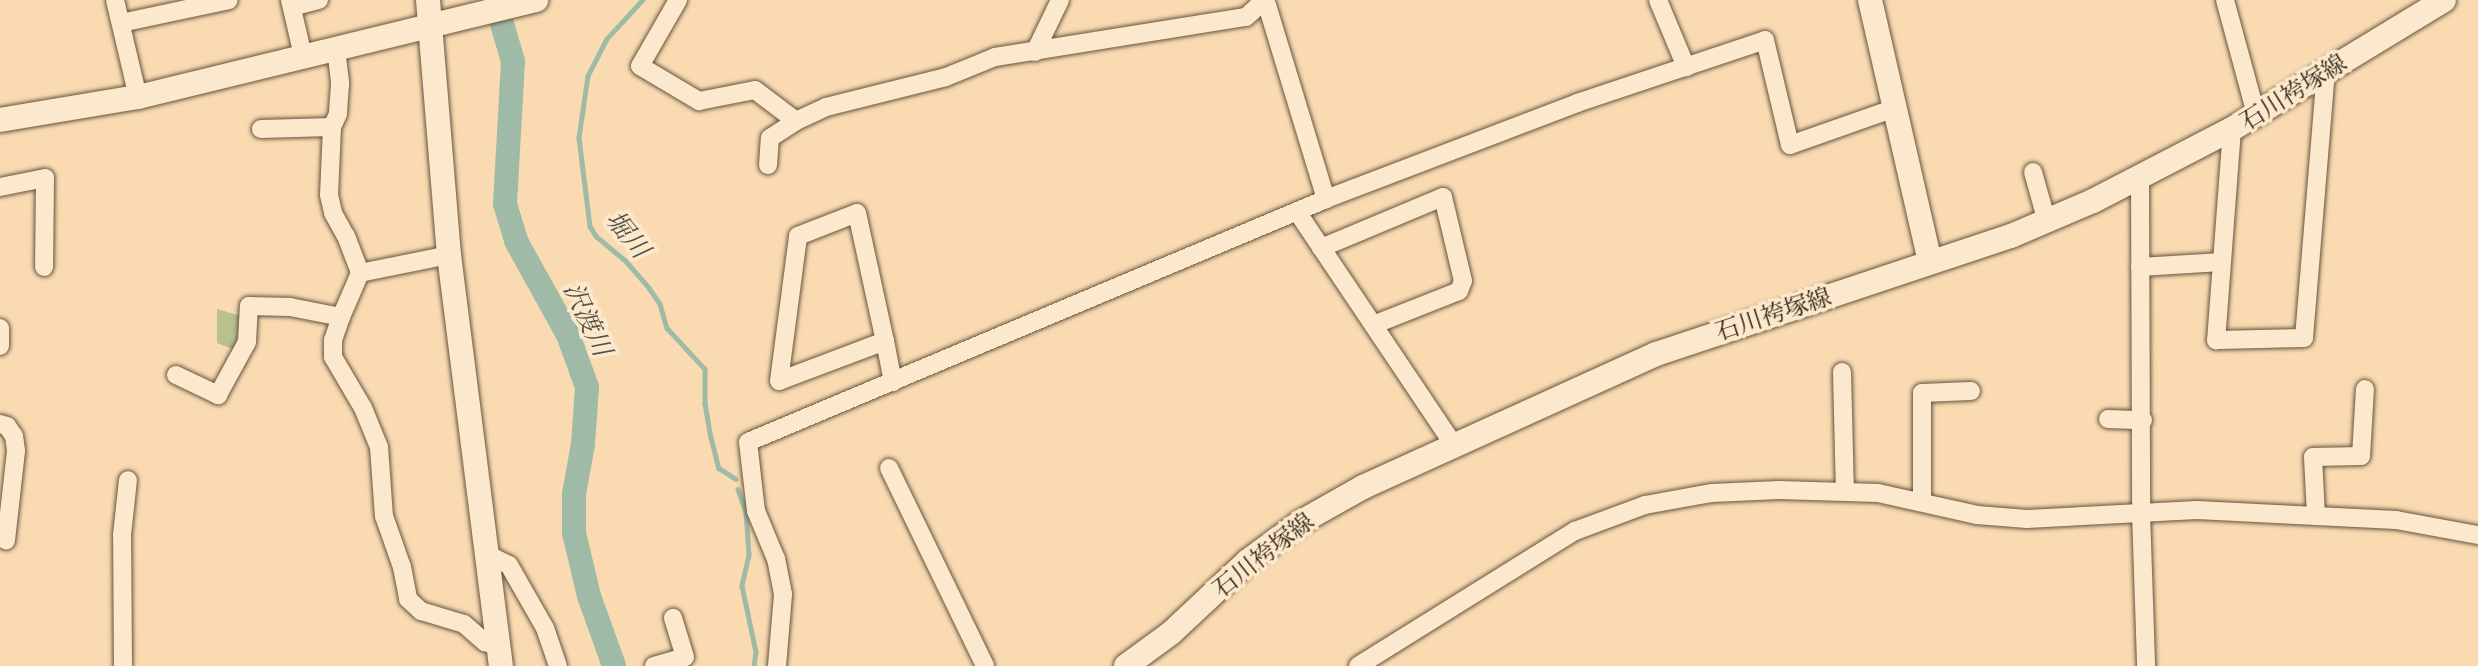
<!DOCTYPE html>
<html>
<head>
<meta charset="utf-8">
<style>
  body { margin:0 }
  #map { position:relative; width:2478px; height:666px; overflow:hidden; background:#fadbb1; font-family:"Gentium Book Plus","Noto Serif JP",serif }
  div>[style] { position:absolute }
  .green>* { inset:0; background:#bac18f }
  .stream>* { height:4.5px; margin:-2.25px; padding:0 2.25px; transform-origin:2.25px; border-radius:2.25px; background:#9fbba8 }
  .river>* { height:24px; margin:-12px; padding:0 12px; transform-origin:12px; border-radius:12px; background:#9fbba8 }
  .roads { filter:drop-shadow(0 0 2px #655440) drop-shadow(0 0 2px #655440) }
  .street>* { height:18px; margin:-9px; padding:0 9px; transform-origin:9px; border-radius:9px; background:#fce8cc }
  .secondary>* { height:24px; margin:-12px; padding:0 12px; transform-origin:12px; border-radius:12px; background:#fce8cc }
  span { translate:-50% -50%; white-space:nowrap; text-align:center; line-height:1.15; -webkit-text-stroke:7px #fce8cc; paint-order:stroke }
  .street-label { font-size:24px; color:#33271a }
  .water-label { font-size:26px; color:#535345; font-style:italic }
</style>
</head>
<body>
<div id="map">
  <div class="green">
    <i style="clip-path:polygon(217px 309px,241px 316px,235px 350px,217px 343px)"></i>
  </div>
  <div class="stream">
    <i style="left:643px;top:0;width:53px;rotate:132.7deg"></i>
    <i style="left:607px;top:39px;width:42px;rotate:117.2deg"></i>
    <i style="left:588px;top:76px;width:63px;rotate:98.3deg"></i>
    <i style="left:579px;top:138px;width:89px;rotate:82.9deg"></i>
    <i style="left:590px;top:226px;width:12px;rotate:59deg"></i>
    <i style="left:596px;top:236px;width:38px;rotate:40deg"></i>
    <i style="left:625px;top:260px;width:37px;rotate:49deg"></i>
    <i style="left:649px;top:288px;width:19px;rotate:55deg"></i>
    <i style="left:660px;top:304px;width:25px;rotate:74deg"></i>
    <i style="left:667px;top:328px;width:56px;rotate:47.2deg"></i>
    <i style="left:705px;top:369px;width:35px;rotate:90deg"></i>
    <i style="left:705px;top:404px;width:34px;rotate:80deg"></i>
    <i style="left:711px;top:437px;width:32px;rotate:76deg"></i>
    <i style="left:719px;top:468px;width:20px;rotate:33deg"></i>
    <i style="left:738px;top:489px;width:24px;rotate:71deg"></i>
    <i style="left:746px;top:512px;width:43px;rotate:86deg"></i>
    <i style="left:749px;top:555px;width:32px;rotate:103deg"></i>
    <i style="left:742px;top:586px;width:67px;rotate:78deg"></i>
    <i style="left:756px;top:652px;width:14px;rotate:98deg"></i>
  </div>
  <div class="river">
    <i style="left:495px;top:0;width:64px;rotate:73.6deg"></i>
    <i style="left:513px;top:61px;width:143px;rotate:93.2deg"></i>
    <i style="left:505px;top:204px;width:39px;rotate:73deg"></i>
    <i style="left:516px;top:241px;width:107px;rotate:61deg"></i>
    <i style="left:568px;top:335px;width:55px;rotate:69.9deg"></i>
    <i style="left:587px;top:387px;width:57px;rotate:94deg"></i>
    <i style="left:583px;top:444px;width:51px;rotate:100.2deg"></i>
    <i style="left:574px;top:494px;width:39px;rotate:90deg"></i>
    <i style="left:574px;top:533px;width:65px;rotate:76.6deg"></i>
    <i style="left:589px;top:596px;width:74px;rotate:70.3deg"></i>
  </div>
  <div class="roads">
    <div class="street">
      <i style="left:115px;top:0;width:100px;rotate:76.7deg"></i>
      <i style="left:290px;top:0;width:57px;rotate:76.9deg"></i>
      <i style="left:678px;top:0;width:76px;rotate:119.9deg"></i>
      <i style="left:640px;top:66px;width:69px;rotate:30.7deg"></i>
      <i style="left:699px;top:101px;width:57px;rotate:-11.1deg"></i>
      <i style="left:755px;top:90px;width:51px;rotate:37.1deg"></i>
      <i style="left:1658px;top:0;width:73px;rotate:67.3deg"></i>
      <i style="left:2225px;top:0;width:118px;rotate:74.8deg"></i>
      <i style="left:292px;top:7px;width:28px;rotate:-15deg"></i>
      <i style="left:121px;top:23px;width:110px;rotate:-12deg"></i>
      <i style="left:336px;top:49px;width:35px;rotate:83deg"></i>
      <i style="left:340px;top:84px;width:30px;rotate:94deg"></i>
      <i style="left:338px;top:114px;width:14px;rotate:115deg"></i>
      <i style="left:332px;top:127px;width:68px;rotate:92.5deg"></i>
      <i style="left:329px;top:195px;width:18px;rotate:77deg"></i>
      <i style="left:333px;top:213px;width:26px;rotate:61deg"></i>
      <i style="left:346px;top:236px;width:40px;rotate:69deg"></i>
      <i style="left:1035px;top:52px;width:58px;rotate:-64.3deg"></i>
      <i style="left:261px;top:129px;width:71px;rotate:-1.6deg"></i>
      <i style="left:2232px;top:129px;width:212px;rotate:94.3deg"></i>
      <i style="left:2216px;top:340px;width:88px;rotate:-1.3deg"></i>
      <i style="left:2304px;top:338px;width:268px;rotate:-85.3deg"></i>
      <i style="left:768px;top:165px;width:27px;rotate:-86deg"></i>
      <i style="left:770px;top:138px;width:31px;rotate:-33deg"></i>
      <i style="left:796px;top:121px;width:33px;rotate:-25deg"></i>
      <i style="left:826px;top:107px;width:124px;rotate:-14deg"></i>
      <i style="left:946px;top:77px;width:53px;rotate:-22.2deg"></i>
      <i style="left:995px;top:57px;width:254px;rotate:-9.1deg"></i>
      <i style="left:1246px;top:17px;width:15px;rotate:-42deg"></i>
      <i style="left:1257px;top:7px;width:10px;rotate:-11deg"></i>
      <i style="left:1267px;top:5px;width:203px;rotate:73.1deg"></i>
      <i style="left:2033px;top:172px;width:52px;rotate:74.4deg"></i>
      <i style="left:2140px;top:178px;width:334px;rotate:89.8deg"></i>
      <i style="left:2141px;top:512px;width:154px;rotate:88.1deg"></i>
      <i style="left:0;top:187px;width:46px;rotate:-11.3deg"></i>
      <i style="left:45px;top:178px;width:89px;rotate:90.6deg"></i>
      <i style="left:1298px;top:213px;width:280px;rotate:56.1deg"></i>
      <i style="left:1321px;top:248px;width:132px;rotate:-22.7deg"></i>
      <i style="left:1443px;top:197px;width:86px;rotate:76.6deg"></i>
      <i style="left:1463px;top:281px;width:11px;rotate:112deg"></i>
      <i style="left:1459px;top:291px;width:92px;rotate:158.4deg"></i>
      <i style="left:449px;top:255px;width:91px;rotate:168.6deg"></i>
      <i style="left:360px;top:273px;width:48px;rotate:113.4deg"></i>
      <i style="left:341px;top:317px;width:24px;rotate:109deg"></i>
      <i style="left:333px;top:340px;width:17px;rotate:90deg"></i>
      <i style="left:333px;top:357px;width:59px;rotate:59.5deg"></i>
      <i style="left:363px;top:408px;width:42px;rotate:67.7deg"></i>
      <i style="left:379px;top:447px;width:69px;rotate:85.9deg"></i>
      <i style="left:384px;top:516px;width:54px;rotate:70.6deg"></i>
      <i style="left:402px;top:567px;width:33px;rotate:79deg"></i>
      <i style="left:408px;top:599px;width:18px;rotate:43deg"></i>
      <i style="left:421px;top:611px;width:45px;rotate:16.8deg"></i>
      <i style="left:464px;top:624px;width:28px;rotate:41deg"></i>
      <i style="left:485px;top:642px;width:14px;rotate:17deg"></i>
      <i style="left:2140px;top:267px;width:81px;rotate:-3.5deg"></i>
      <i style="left:0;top:328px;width:18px;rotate:90deg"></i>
      <i style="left:885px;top:341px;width:113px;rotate:159.3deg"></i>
      <i style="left:779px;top:381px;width:146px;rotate:-82.5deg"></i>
      <i style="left:798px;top:236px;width:63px;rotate:-21.3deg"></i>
      <i style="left:857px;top:213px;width:131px;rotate:77.7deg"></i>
      <i style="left:885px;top:341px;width:42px;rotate:79deg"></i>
      <i style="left:1842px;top:372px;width:119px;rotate:88.6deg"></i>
      <i style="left:176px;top:375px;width:47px;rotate:25.5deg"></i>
      <i style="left:218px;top:395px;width:60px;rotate:-61.3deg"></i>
      <i style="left:247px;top:342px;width:36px;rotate:-87deg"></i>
      <i style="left:249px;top:306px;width:41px;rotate:1.4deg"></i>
      <i style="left:290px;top:307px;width:52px;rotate:11.1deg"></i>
      <i style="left:2108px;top:419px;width:35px;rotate:2deg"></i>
      <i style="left:0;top:424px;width:7px;rotate:16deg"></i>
      <i style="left:7px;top:426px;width:12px;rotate:55deg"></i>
      <i style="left:14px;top:436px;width:15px;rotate:82deg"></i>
      <i style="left:16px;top:451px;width:90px;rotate:96.4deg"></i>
      <i style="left:889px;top:468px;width:220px;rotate:64.1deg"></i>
      <i style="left:1922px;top:502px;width:109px;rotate:-90deg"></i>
      <i style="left:1922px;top:393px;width:49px;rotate:-2.3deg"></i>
      <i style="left:2316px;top:516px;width:59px;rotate:-92.9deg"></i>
      <i style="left:2313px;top:457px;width:48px;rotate:-1.2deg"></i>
      <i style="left:2361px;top:456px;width:67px;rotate:-86.6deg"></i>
      <i style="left:485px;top:553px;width:27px;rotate:27deg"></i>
      <i style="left:509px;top:565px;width:73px;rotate:60.3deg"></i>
      <i style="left:545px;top:628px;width:40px;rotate:71.1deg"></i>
      <i style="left:123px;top:666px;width:131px;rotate:-90.4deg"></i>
      <i style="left:122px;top:535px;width:55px;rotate:-83.8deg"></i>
      <i style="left:654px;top:666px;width:32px;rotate:-16deg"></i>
      <i style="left:685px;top:657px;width:41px;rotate:-107.1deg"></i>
      <i style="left:777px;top:666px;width:72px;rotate:-85.2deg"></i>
      <i style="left:783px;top:594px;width:36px;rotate:-101deg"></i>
      <i style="left:776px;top:559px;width:52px;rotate:-112.6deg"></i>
      <i style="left:756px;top:511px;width:69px;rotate:-96.6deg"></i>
      <i style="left:748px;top:442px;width:627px;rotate:-22.8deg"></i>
      <i style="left:1326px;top:199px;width:269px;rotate:-20.9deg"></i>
      <i style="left:1577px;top:103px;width:198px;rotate:-18.5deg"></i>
      <i style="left:1765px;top:40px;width:108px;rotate:76.6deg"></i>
      <i style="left:1790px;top:145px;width:111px;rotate:-19.4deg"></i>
      <i style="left:1358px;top:666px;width:256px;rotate:-31.9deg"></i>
      <i style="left:1575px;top:531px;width:75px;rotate:-20.4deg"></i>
      <i style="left:1645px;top:505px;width:68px;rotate:-10.2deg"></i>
      <i style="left:1712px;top:493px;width:67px;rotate:-2.6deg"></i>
      <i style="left:1779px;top:490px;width:99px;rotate:1.7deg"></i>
      <i style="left:1878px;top:493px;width:101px;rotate:12.5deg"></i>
      <i style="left:1977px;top:515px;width:50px;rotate:4.6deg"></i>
      <i style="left:2027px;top:519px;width:170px;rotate:-3deg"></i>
      <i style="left:2197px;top:510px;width:119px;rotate:2.9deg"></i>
      <i style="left:2316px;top:516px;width:80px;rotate:2.9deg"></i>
      <i style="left:2396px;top:520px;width:83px;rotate:10.4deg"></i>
    </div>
    <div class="secondary">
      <i style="left:428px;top:0;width:256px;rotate:85.3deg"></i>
      <i style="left:449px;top:255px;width:414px;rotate:82.8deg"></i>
      <i style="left:1870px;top:0;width:268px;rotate:77.1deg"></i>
      <i style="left:0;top:120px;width:140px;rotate:-9.5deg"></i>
      <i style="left:138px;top:97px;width:410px;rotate:-13.7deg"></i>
      <i style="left:1126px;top:666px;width:56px;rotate:-36.3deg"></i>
      <i style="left:1171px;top:633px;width:105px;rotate:-43.1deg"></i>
      <i style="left:1248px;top:561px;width:66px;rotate:-36.3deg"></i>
      <i style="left:1301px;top:522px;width:71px;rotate:-29.4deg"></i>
      <i style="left:1363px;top:487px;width:322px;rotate:-24.4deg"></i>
      <i style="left:1656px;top:354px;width:374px;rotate:-18.4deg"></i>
      <i style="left:2011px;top:236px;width:89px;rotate:-23.1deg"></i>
      <i style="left:2093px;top:201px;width:157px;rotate:-27.4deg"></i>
      <i style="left:2232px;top:129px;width:248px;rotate:-31.3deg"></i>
    </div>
  </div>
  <div class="street-label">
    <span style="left:2293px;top:92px;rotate:-32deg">石川袴塚線</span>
    <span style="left:1773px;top:314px;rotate:-18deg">石川袴塚線</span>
    <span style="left:1263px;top:555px;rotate:-38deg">石川袴塚線</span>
  </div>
  <div class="water-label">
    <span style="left:628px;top:234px;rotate:51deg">堀川</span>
    <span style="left:588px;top:319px;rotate:65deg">沢渡川</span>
  </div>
</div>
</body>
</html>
